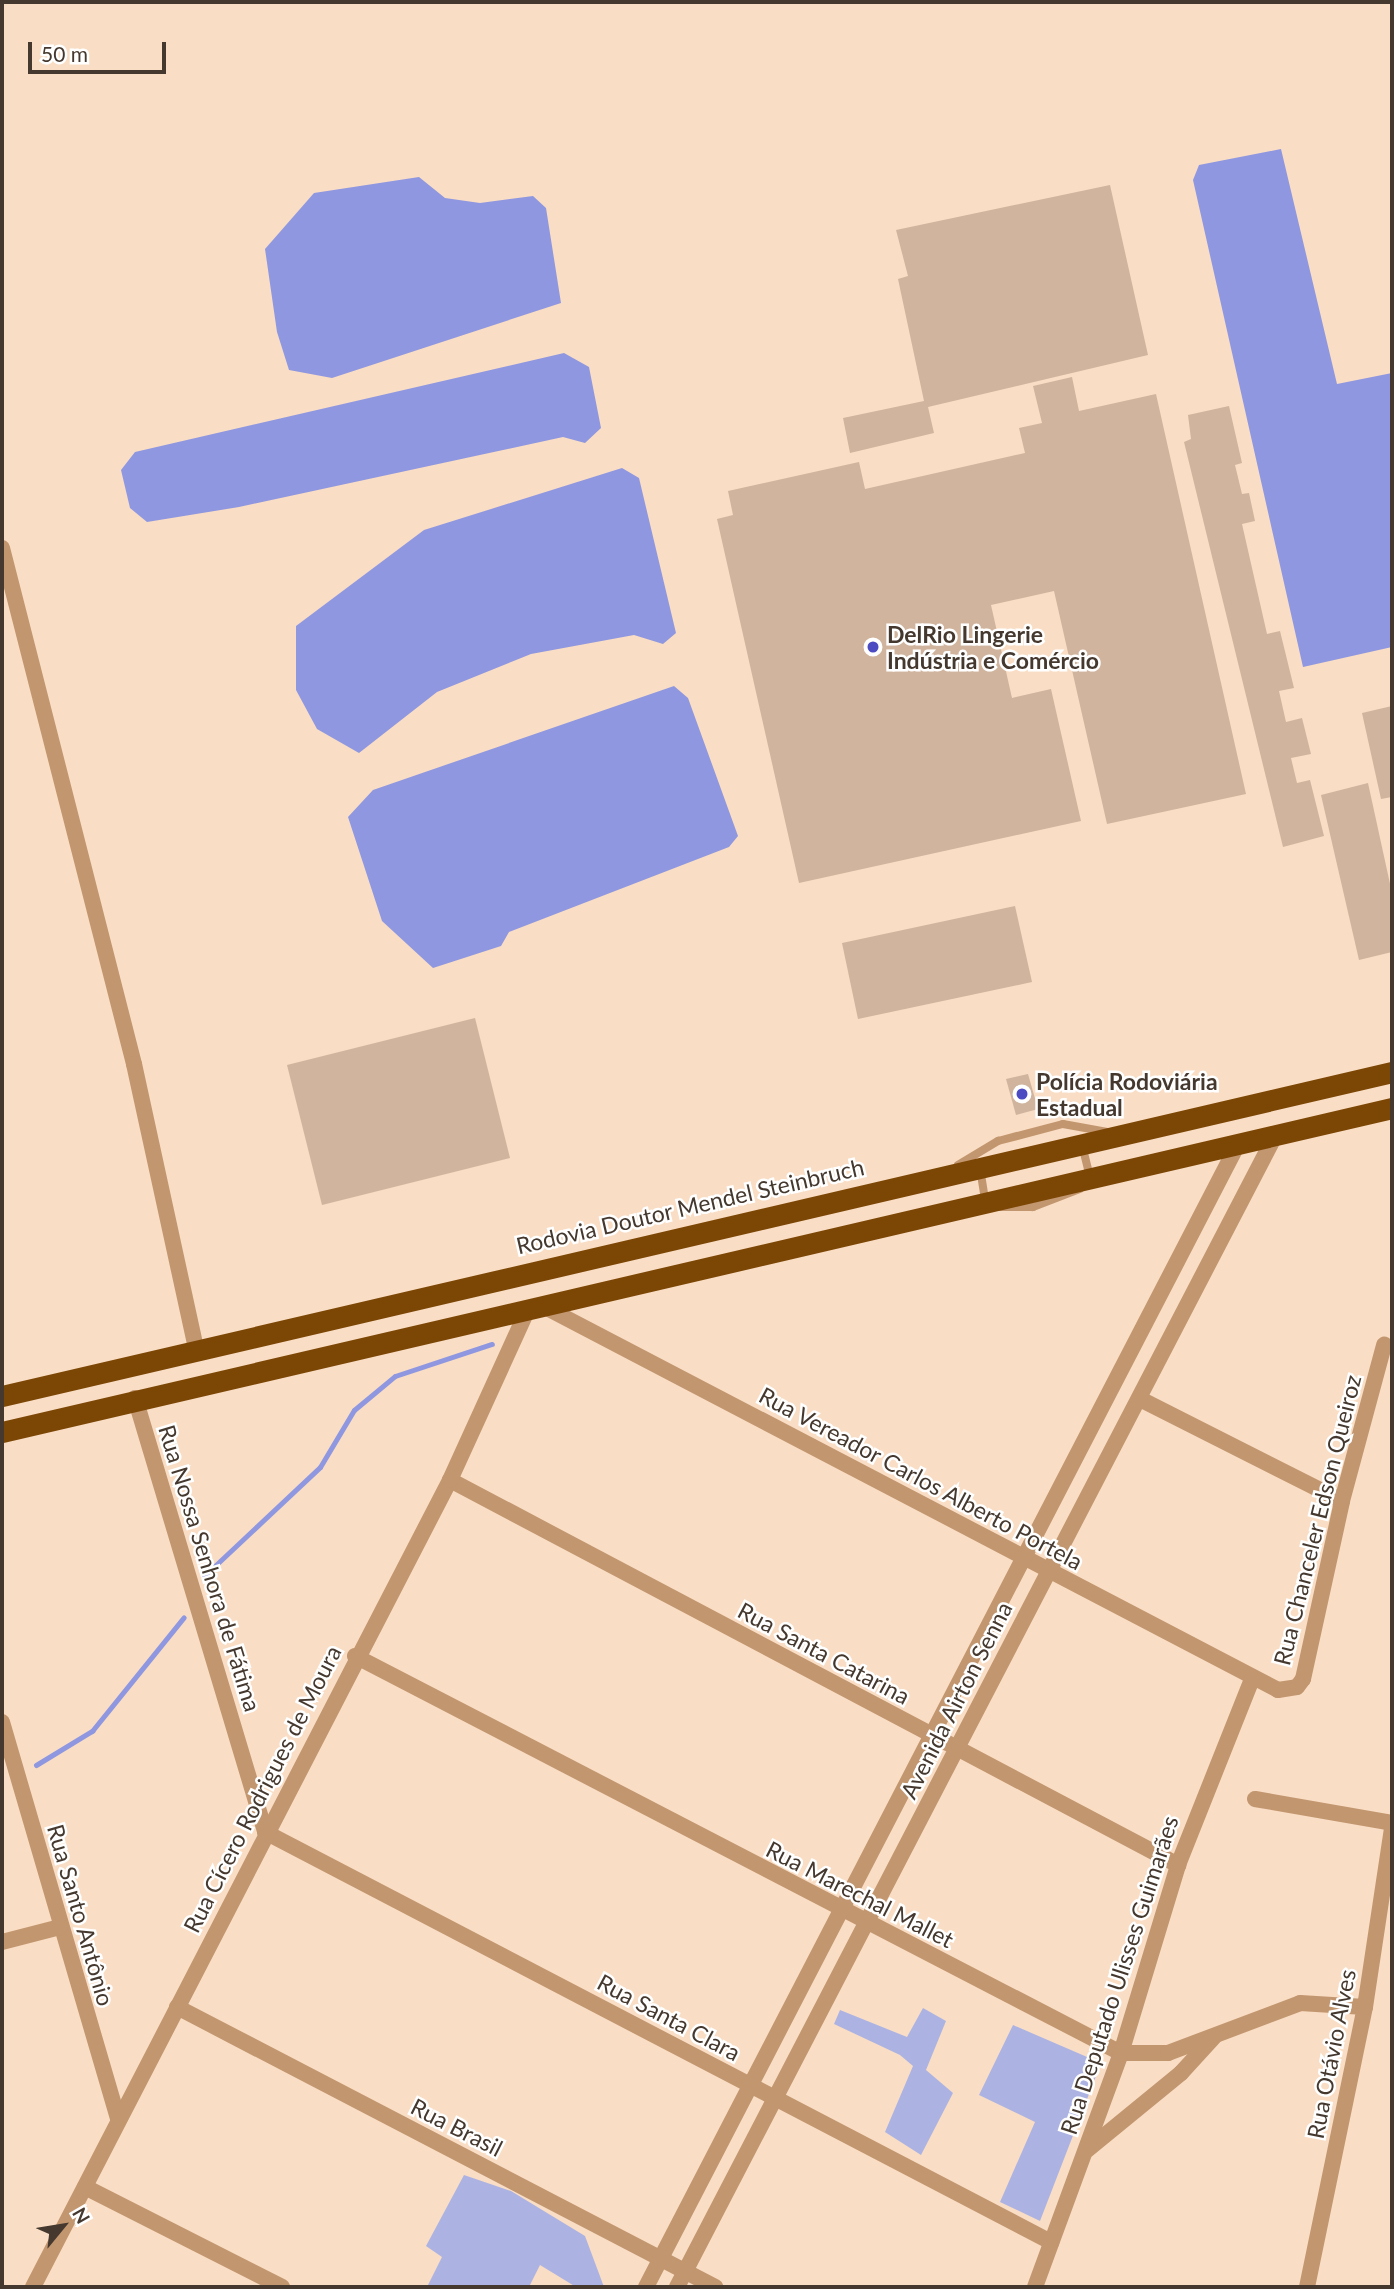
<!DOCTYPE html>
<html>
<head>
<meta charset="utf-8">
<style>
  body { margin:0 }
  #map { position:relative; width:1394px; height:2289px; overflow:hidden; background:#f9ddc4; font-family:Lato,sans-serif }
  div>[style] { position:absolute }
  .green>* { inset:0; background:#acb3e3 }
  .water>* { inset:0; background:#8f97e0 }
  .stream>* { height:5px; margin:-2.5px; padding:0 2.5px; transform-origin:2.5px; border-radius:2.5px; background:#8f97e0 }
  .building>* { inset:0; background:#d0b49d }
  .lane>* { height:8px; margin:-4px; padding:0 4px; transform-origin:4px; border-radius:4px; background:#c2966f }
  .street>* { height:16px; margin:-8px; padding:0 8px; transform-origin:8px; border-radius:8px; background:#c2966f }
  .highway>* { height:21px; margin:-10.5px; padding:0 10.5px; transform-origin:10.5px; border-radius:10.5px; background:#7c4605 }
  .dots>* { width:19px; height:19px; translate:-50% -50%; box-sizing:border-box; border:4px solid #fff; border-radius:50% }
  span { translate:-50% -50%; white-space:nowrap; text-align:center; line-height:1.15; -webkit-text-stroke:5px #fff; paint-order:stroke }
  .poi-label { font-size:23px; color:#45392f; font-weight:700 }
  .left { translate:0 -50%; text-align:left }
  .street-label { font-size:23px; color:#45392f }
  .frame { position:absolute; inset:0; border:4px solid #45392f; pointer-events:none }
  .north { position:absolute; left:28px; top:2191px; width:70px; height:70px; -webkit-text-stroke:5px #fff; paint-order:stroke; rotate:60deg; font-size:19px; font-weight:700; line-height:28px; text-align:center; color:#45392f }
  .north::after { content:''; display:block; margin:auto; width:24px; height:32px; background:#45392f; clip-path:polygon(50% 0,100% 100%,50% 72%,0 100%) }
  .scale { position:absolute; left:28px; top:42px; width:138px; height:32px; box-sizing:border-box; border:4px solid #45392f; border-top:0; padding-left:9px; font-size:21px; line-height:24px; white-space:nowrap; color:#45392f; -webkit-text-stroke:5px #fff; paint-order:stroke }
</style>
</head>
<body>
<div id="map">
  <div class="green">
    <i style="clip-path:polygon(923px 2008px,946px 2021px,926px 2070px,953px 2093px,921px 2155px,885px 2132px,913px 2066px,900px 2055px,834px 2024px,840px 2010px,907px 2037px)"></i>
    <i style="clip-path:polygon(1013px 2025px,1101px 2063px,1040px 2221px,1000px 2202px,1035px 2122px,979px 2095px)"></i>
    <i style="clip-path:polygon(464px 2175px,511px 2191px,585px 2236px,604px 2287px,576px 2287px,540px 2265px,529px 2287px,427px 2287px,442px 2257px,426px 2246px)"></i>
  </div>
  <div class="water">
    <i style="clip-path:polygon(1281px 149px,1337px 384px,1392px 373px,1392px 647px,1303px 667px,1193px 180px,1199px 165px)"></i>
    <i style="clip-path:polygon(419px 177px,445px 198px,480px 203px,533px 196px,546px 208px,561px 303px,332px 378px,289px 370px,277px 332px,265px 249px,314px 193px)"></i>
    <i style="clip-path:polygon(564px 353px,589px 367px,601px 428px,585px 443px,563px 437px,239px 507px,147px 522px,130px 508px,121px 470px,135px 452px)"></i>
    <i style="clip-path:polygon(622px 468px,639px 478px,676px 633px,663px 644px,634px 635px,531px 654px,437px 692px,359px 753px,317px 729px,296px 690px,296px 626px,424px 530px)"></i>
    <i style="clip-path:polygon(674px 686px,688px 698px,738px 836px,729px 847px,509px 932px,501px 946px,433px 968px,382px 921px,348px 817px,373px 790px)"></i>
  </div>
  <div class="stream">
    <i style="left:204px;top:1576px;width:159px;rotate:-43.2deg"></i>
    <i style="left:320px;top:1467px;width:66px;rotate:-59.2deg"></i>
    <i style="left:354px;top:1410px;width:53px;rotate:-39.7deg"></i>
    <i style="left:395px;top:1376px;width:102px;rotate:-18.3deg"></i>
    <i style="left:36px;top:1765px;width:66px;rotate:-31.3deg"></i>
    <i style="left:92px;top:1731px;width:146px;rotate:-51.1deg"></i>
  </div>
  <div class="building">
    <i style="clip-path:polygon(1110px 185px,1148px 355px,928px 407px,934px 433px,850px 453px,843px 418px,924px 401px,898px 279px,908px 276px,896px 230px)"></i>
    <i style="clip-path:polygon(1072px 377px,1079px 411px,1156px 394px,1246px 794px,1107px 824px,1054px 591px,991px 605px,1012px 698px,1051px 689px,1081px 821px,799px 883px,717px 519px,733px 515px,728px 491px,859px 462px,865px 489px,1025px 453px,1019px 428px,1042px 423px,1033px 386px)"></i>
    <i style="clip-path:polygon(1229px 406px,1242px 463px,1235px 465px,1242px 494px,1249px 493px,1255px 521px,1242px 524px,1267px 634px,1280px 631px,1294px 688px,1279px 691px,1286px 722px,1302px 718px,1311px 754px,1291px 758px,1297px 783px,1310px 780px,1324px 836px,1283px 847px,1184px 442px,1191px 439px,1188px 415px)"></i>
    <i style="clip-path:polygon(1392px 706px,1392px 797px,1381px 799px,1362px 713px)"></i>
    <i style="clip-path:polygon(1368px 783px,1392px 893px,1392px 952px,1359px 960px,1321px 795px)"></i>
    <i style="clip-path:polygon(1015px 906px,1032px 982px,858px 1019px,842px 943px)"></i>
    <i style="clip-path:polygon(475px 1018px,510px 1158px,322px 1205px,287px 1065px)"></i>
    <i style="clip-path:polygon(1028px 1074px,1038px 1109px,1016px 1115px,1006px 1079px)"></i>
  </div>
  <div class="lane">
    <i style="left:1082px;top:1145px;width:33px;rotate:76deg"></i>
    <i style="left:958px;top:1165px;width:47px;rotate:-31deg"></i>
    <i style="left:998px;top:1141px;width:67px;rotate:-14.7deg"></i>
    <i style="left:1063px;top:1124px;width:45px;rotate:10.3deg"></i>
    <i style="left:980px;top:1168px;width:32px;rotate:81deg"></i>
    <i style="left:999px;top:1207px;width:34px"></i>
    <i style="left:1033px;top:1207px;width:50px;rotate:-21deg"></i>
  </div>
  <div class="street">
    <i style="left:2px;top:548px;width:533px;rotate:75.65deg"></i>
    <i style="left:134px;top:1064px;width:292px;rotate:77.7deg"></i>
    <i style="left:543px;top:1306px;width:829px;rotate:27.58deg"></i>
    <i style="left:1278px;top:1690px;width:19px;rotate:-9deg"></i>
    <i style="left:1297px;top:1687px;width:10px;rotate:-53deg"></i>
    <i style="left:1303px;top:1679px;width:182px;rotate:-77.6deg"></i>
    <i style="left:1342px;top:1501px;width:162px;rotate:-74.9deg"></i>
    <i style="left:135px;top:1398px;width:453px;rotate:73.3deg"></i>
    <i style="left:265px;top:1832px;width:887px;rotate:27.55deg"></i>
    <i style="left:1140px;top:1399px;width:226px;rotate:26.8deg"></i>
    <i style="left:450px;top:1480px;width:824px;rotate:27.87deg"></i>
    <i style="left:355px;top:1656px;width:863px;rotate:27.4deg"></i>
    <i style="left:1121px;top:2053px;width:47px"></i>
    <i style="left:1168px;top:2053px;width:141px;rotate:-20.7deg"></i>
    <i style="left:1300px;top:2003px;width:65px;rotate:3.5deg"></i>
    <i style="left:2px;top:1722px;width:414px;rotate:73.7deg"></i>
    <i style="left:1255px;top:1799px;width:139px;rotate:9.9deg"></i>
    <i style="left:2px;top:1942px;width:60px;rotate:-14.5deg"></i>
    <i style="left:177px;top:2007px;width:607px;rotate:27.49deg"></i>
    <i style="left:1087px;top:2150px;width:122px;rotate:-39.3deg"></i>
    <i style="left:1181px;top:2073px;width:49px;rotate:-47.5deg"></i>
    <i style="left:85px;top:2187px;width:221px;rotate:26.9deg"></i>
    <i style="left:33px;top:2287px;width:908px;rotate:-62.67deg"></i>
    <i style="left:450px;top:1480px;width:188px;rotate:-65.5deg"></i>
    <i style="left:646px;top:2287px;width:1287px;rotate:-62.62deg"></i>
    <i style="left:677px;top:2287px;width:1299px;rotate:-62.55deg"></i>
    <i style="left:1035px;top:2287px;width:249px;rotate:-69.8deg"></i>
    <i style="left:1121px;top:2053px;width:196px;rotate:-73.1deg"></i>
    <i style="left:1178px;top:1865px;width:200px;rotate:-68.3deg"></i>
    <i style="left:1307px;top:2287px;width:286px;rotate:-78.3deg"></i>
    <i style="left:1365px;top:2007px;width:181px;rotate:-81.4deg"></i>
  </div>
  <div class="highway">
    <i style="left:2px;top:1396px;width:1427px;rotate:-13.12deg"></i>
    <i style="left:2px;top:1432px;width:1427px;rotate:-13.12deg"></i>
  </div>
  <div class="dots">
    <i style="left:873px;top:647px;background:#4d4bc1"></i>
    <i style="left:1022px;top:1094px;background:#4d4bc1"></i>
  </div>
  <div class="poi-label">
    <span class="left" style="left:887px;top:647px">DelRio Lingerie<br>Indústria e Comércio</span>
    <span class="left" style="left:1036px;top:1094px">Polícia Rodoviária<br>Estadual</span>
  </div>
  <div class="street-label">
    <span style="left:690px;top:1206px;rotate:-13deg">Rodovia Doutor Mendel Steinbruch</span>
    <span style="left:921px;top:1478px;rotate:28deg">Rua Vereador Carlos Alberto Portela</span>
    <span style="left:1317px;top:1520px;rotate:-76deg">Rua Chanceler Edson Queiroz</span>
    <span style="left:210px;top:1568px;rotate:73deg">Rua Nossa Senhora de Fátima</span>
    <span style="left:824px;top:1653px;rotate:28deg">Rua Santa Catarina</span>
    <span style="left:956px;top:1700px;rotate:-63deg">Avenida Airton Senna</span>
    <span style="left:262px;top:1789px;rotate:-63deg">Rua Cícero Rodrigues de Moura</span>
    <span style="left:860px;top:1894px;rotate:27deg">Rua Marechal Mallet</span>
    <span style="left:81px;top:1915px;rotate:74deg">Rua Santo Antônio</span>
    <span style="left:1119px;top:1975px;rotate:-72deg">Rua Deputado Ulisses Guimarães</span>
    <span style="left:669px;top:2017px;rotate:28deg">Rua Santa Clara</span>
    <span style="left:1331px;top:2054px;rotate:-79deg">Rua Otávio Alves</span>
    <span style="left:457px;top:2127px;rotate:27deg">Rua Brasil</span>
  </div>
  <div class="frame"></div>
  <div class="north">N</div>
  <div class="scale">50 m</div>
</div>
</body>
</html>
